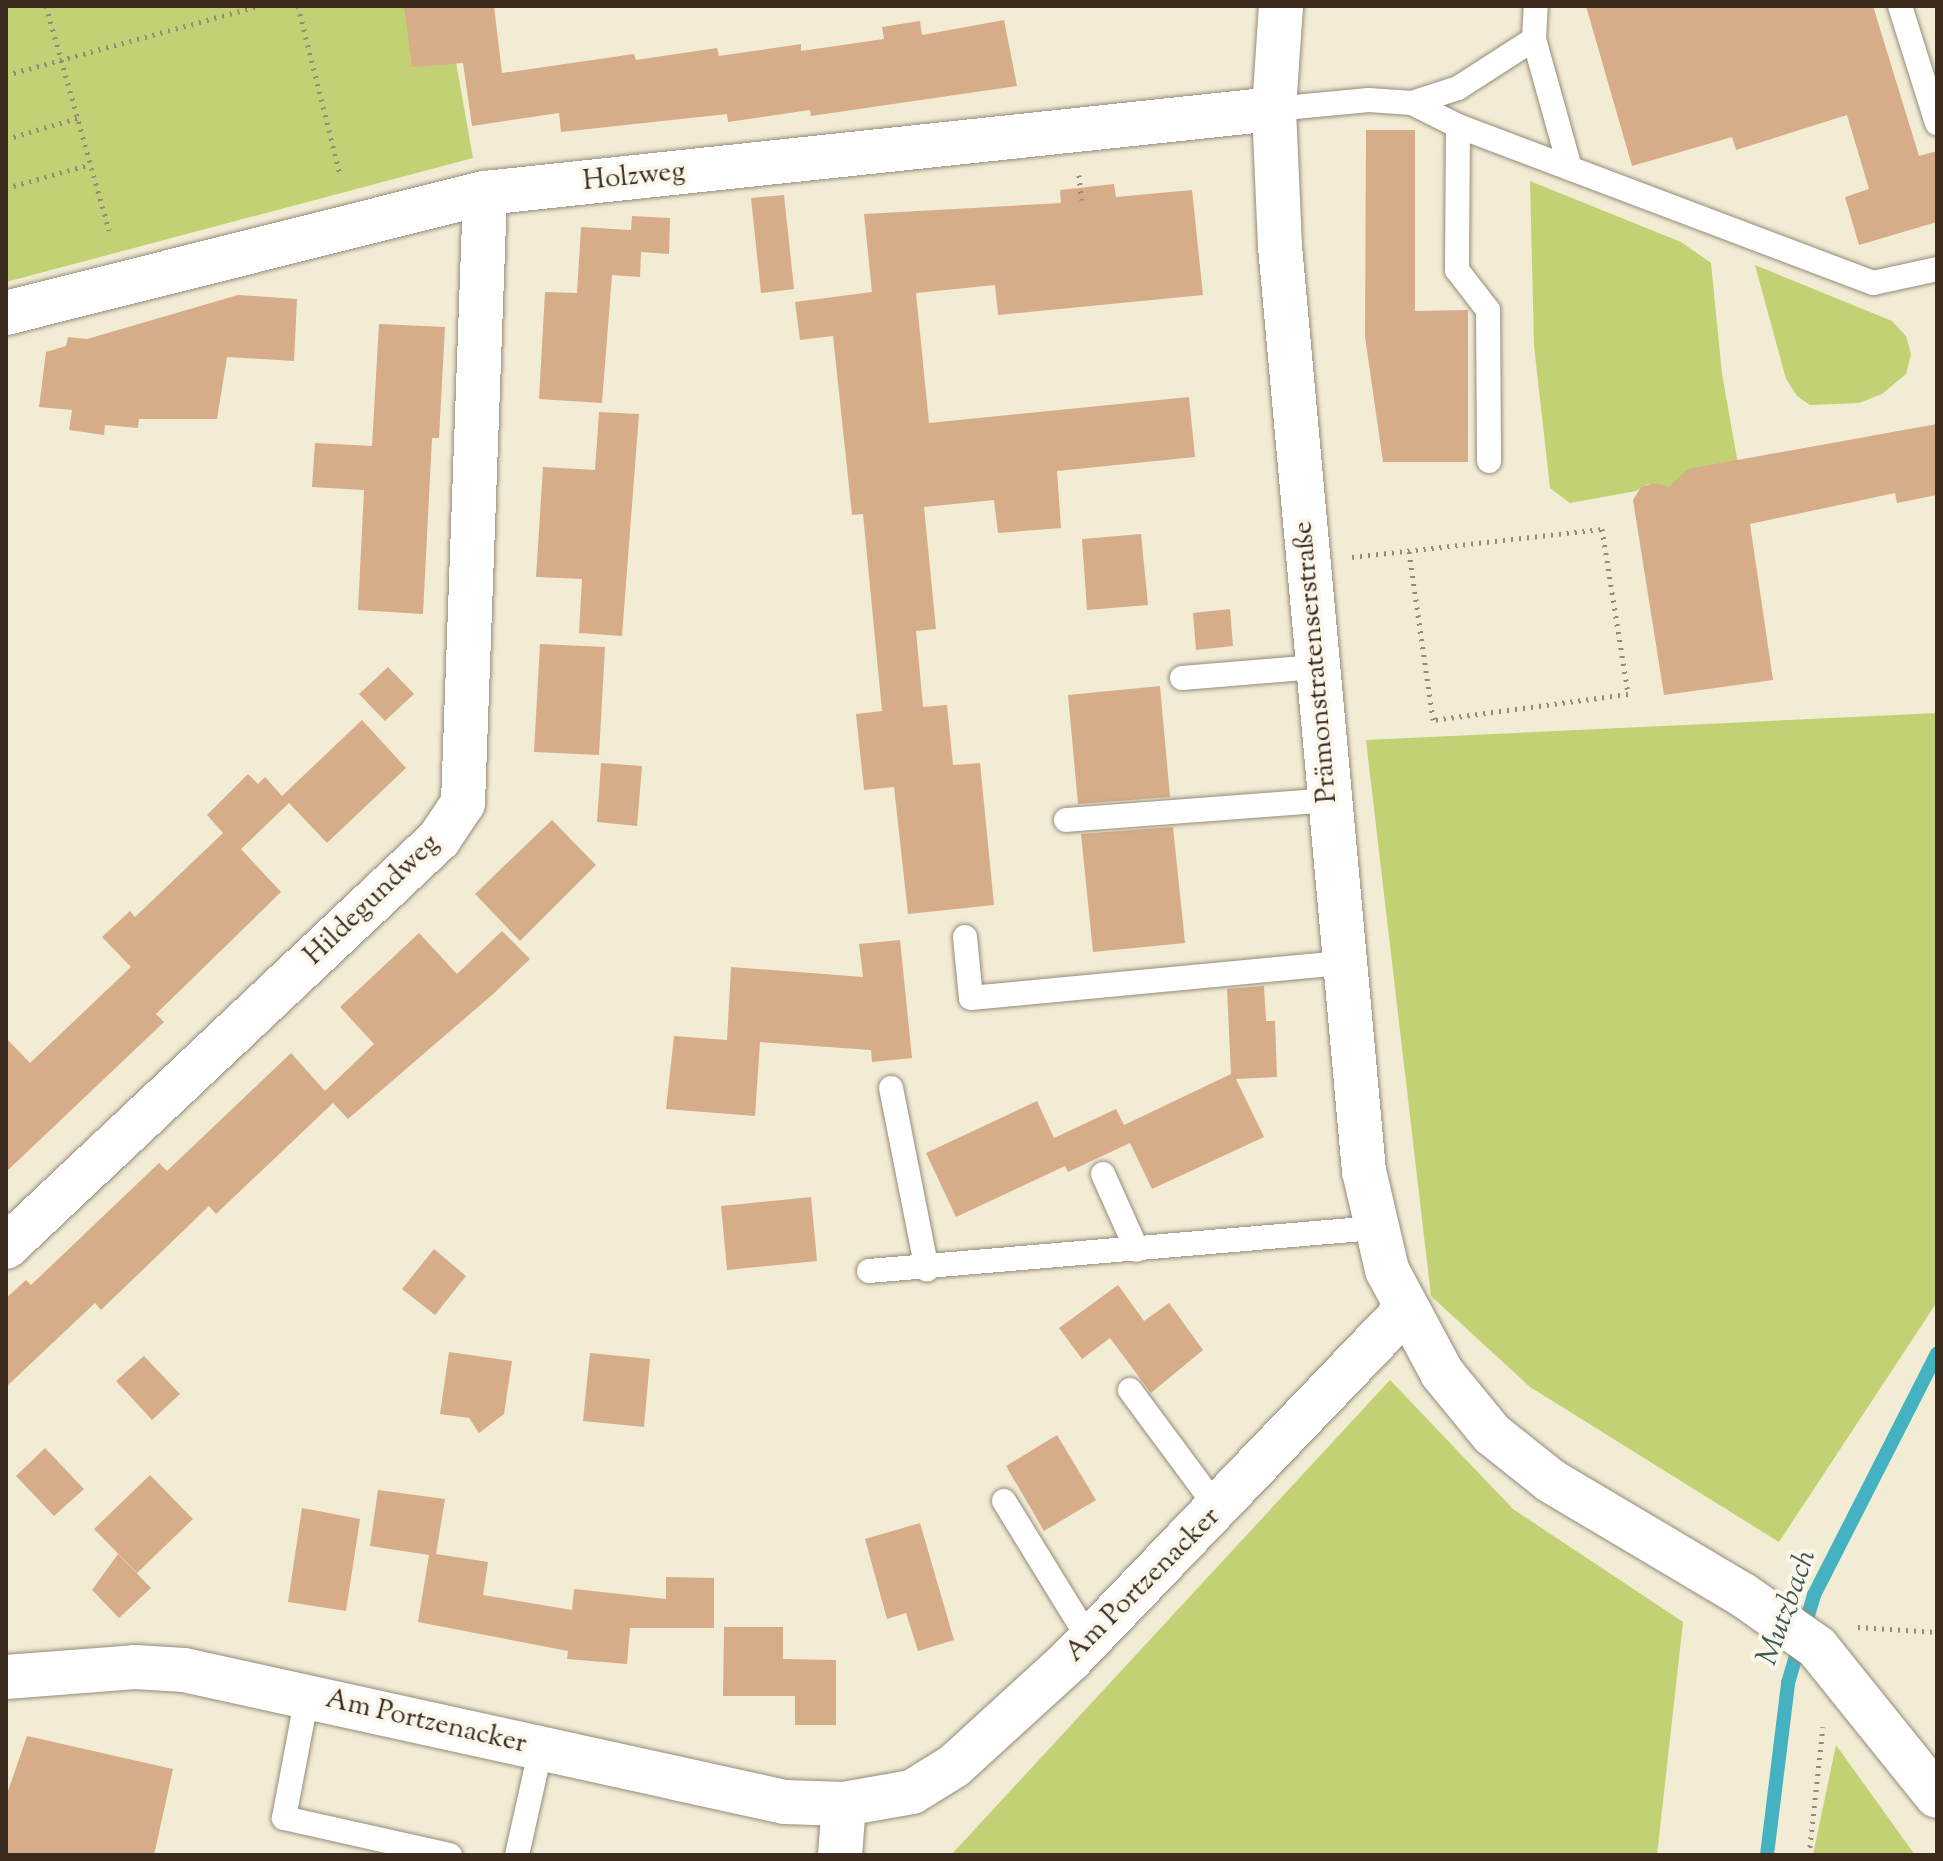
<!DOCTYPE html>
<html>
<head>
<meta charset="utf-8">
<style>
  body { margin:0 }
  #map { position:relative; width:1943px; height:1861px; overflow:hidden; background:#f2ecd5; font-family:"Sorts Mill Goudy",serif }
  div>[style] { position:absolute }
  .green>* { inset:0; background:#c2d173 }
  .stream>* { height:14px; margin:-7px; padding:0 7px; transform-origin:7px; border-radius:7px; background:#44b2c1 }
  .building>* { inset:0; background:#d6ad88 }
  .path>* { height:5px; margin-top:-2.5px; transform-origin:0; background:repeating-linear-gradient(90deg,#968b7a 0 2px,transparent 0 8px) }
  .roads { filter:drop-shadow(0 0 2px #968b7a) drop-shadow(0 0 2px #968b7a) }
  .lane>* { height:24px; margin:-12px; padding:0 12px; transform-origin:12px; border-radius:12px; background:#fff }
  .street>* { height:44px; margin:-22px; padding:0 22px; transform-origin:22px; border-radius:22px; background:#fff }
  .secondary>* { height:44px; margin:-22px; padding:0 22px; transform-origin:22px; border-radius:22px; background:#fff }
  span { translate:-50% -50%; white-space:nowrap; text-align:center; line-height:1.15; -webkit-text-stroke:8px #fbf7ec; paint-order:stroke }
  .street-label { font-size:28px; color:#3b2a1e }
  .water-label { font-size:30px; color:#3e5a57; font-style:italic }
  .frame { position:absolute; inset:0; border:8px solid #3b2a1e; pointer-events:none }
</style>
</head>
<body>
<div id="map">
  <div class="green">
    <i style="clip-path:polygon(6px 6px,446px 6px,473px 158px,6px 282px)"></i>
    <i style="clip-path:polygon(1530px 181px,1681px 242px,1711px 263px,1722px 374px,1741px 481px,1688px 469px,1671px 489px,1648px 484px,1636px 491px,1570px 503px,1550px 488px,1534px 346px)"></i>
    <i style="clip-path:polygon(1755px 265px,1892px 321px,1906px 336px,1911px 354px,1906px 374px,1882px 394px,1859px 403px,1810px 405px,1797px 396px,1786px 379px)"></i>
    <i style="clip-path:polygon(1937px 713px,1937px 1302px,1779px 1542px,1530px 1387px,1431px 1296px,1366px 740px)"></i>
    <i style="clip-path:polygon(1390px 1380px,1513px 1509px,1683px 1622px,1657px 1855px,951px 1855px)"></i>
    <i style="clip-path:polygon(1836px 1745px,1915px 1855px,1813px 1855px)"></i>
  </div>
  <div class="stream">
    <i style="left:1767px;top:1855px;width:173px;rotate:-83deg"></i>
    <i style="left:1788px;top:1683px;width:92px;rotate:-73.5deg"></i>
    <i style="left:1814px;top:1595px;width:271px;rotate:-63deg"></i>
  </div>
  <div class="building">
    <i style="clip-path:polygon(404px 6px,494px 6px,502px 73px,634px 54px,636px 60px,717px 48px,719px 56px,801px 44px,801px 51px,884px 39px,882px 27px,920px 21px,922px 35px,1004px 20px,1017px 86px,811px 116px,810px 110px,728px 122px,727px 114px,561px 132px,559px 113px,472px 126px,463px 63px,412px 67px)"></i>
    <i style="clip-path:polygon(1586px 6px,1873px 6px,1919px 156px,1937px 151px,1937px 222px,1859px 245px,1845px 197px,1869px 189px,1847px 115px,1736px 150px,1732px 137px,1632px 166px)"></i>
    <i style="clip-path:polygon(1366px 130px,1415px 130px,1415px 311px,1468px 310px,1468px 462px,1383px 462px,1365px 337px)"></i>
    <i style="clip-path:polygon(1114px 184px,1116px 197px,1192px 190px,1203px 295px,998px 315px,995px 285px,916px 293px,929px 423px,1189px 397px,1195px 457px,1057px 471px,1061px 528px,998px 533px,994px 500px,924px 507px,936px 629px,916px 631px,923px 707px,947px 705px,953px 765px,980px 763px,994px 905px,908px 914px,894px 787px,864px 790px,856px 714px,882px 711px,863px 514px,852px 515px,833px 336px,800px 340px,795px 302px,872px 292px,864px 214px,1061px 203px,1060px 190px)"></i>
    <i style="clip-path:polygon(784px 195px,794px 289px,761px 293px,751px 198px)"></i>
    <i style="clip-path:polygon(632px 216px,670px 218px,669px 254px,641px 252px,640px 277px,612px 275px,602px 403px,539px 399px,545px 292px,577px 293px,581px 227px,631px 230px)"></i>
    <i style="clip-path:polygon(238px 295px,297px 299px,294px 361px,227px 357px,217px 419px,139px 419px,138px 428px,105px 425px,104px 435px,69px 430px,72px 410px,39px 407px,46px 352px,66px 346px,68px 337px,87px 339px)"></i>
    <i style="clip-path:polygon(379px 324px,445px 327px,439px 438px,432px 438px,423px 614px,358px 610px,364px 490px,312px 487px,315px 443px,372px 446px)"></i>
    <i style="clip-path:polygon(599px 412px,639px 414px,622px 636px,579px 633px,582px 579px,536px 577px,543px 467px,595px 470px)"></i>
    <i style="clip-path:polygon(1937px 424px,1937px 495px,1897px 503px,1895px 493px,1750px 524px,1773px 680px,1664px 695px,1633px 500px,1641px 487px,1655px 483px,1669px 487px,1688px 469px)"></i>
    <i style="clip-path:polygon(1141px 534px,1148px 605px,1087px 610px,1082px 539px)"></i>
    <i style="clip-path:polygon(1230px 609px,1233px 646px,1196px 650px,1193px 613px)"></i>
    <i style="clip-path:polygon(540px 644px,605px 647px,599px 755px,534px 752px)"></i>
    <i style="clip-path:polygon(388px 667px,414px 694px,385px 721px,359px 694px)"></i>
    <i style="clip-path:polygon(1160px 686px,1170px 797px,1078px 804px,1068px 695px)"></i>
    <i style="clip-path:polygon(362px 720px,406px 768px,327px 843px,289px 803px,241px 849px,281px 892px,156px 1014px,164px 1022px,6px 1172px,6px 1038px,30px 1063px,131px 967px,102px 937px,130px 911px,135px 917px,223px 833px,207px 815px,248px 774px,258px 784px,265px 777px,282px 796px)"></i>
    <i style="clip-path:polygon(601px 763px,642px 766px,637px 826px,597px 822px)"></i>
    <i style="clip-path:polygon(552px 820px,596px 865px,520px 941px,475px 894px)"></i>
    <i style="clip-path:polygon(1173px 827px,1185px 943px,1093px 952px,1081px 834px)"></i>
    <i style="clip-path:polygon(502px 931px,530px 959px,492px 995px,348px 1119px,333px 1103px,216px 1214px,209px 1206px,101px 1310px,95px 1303px,6px 1387px,6px 1298px,26px 1280px,31px 1285px,159px 1163px,167px 1171px,291px 1053px,325px 1091px,374px 1044px,340px 1007px,419px 933px,457px 974px)"></i>
    <i style="clip-path:polygon(900px 940px,912px 1058px,872px 1062px,871px 1050px,760px 1042px,755px 1116px,666px 1109px,674px 1036px,727px 1040px,731px 967px,863px 977px,859px 944px)"></i>
    <i style="clip-path:polygon(1264px 986px,1266px 1021px,1275px 1021px,1277px 1077px,1236px 1079px,1264px 1137px,1152px 1189px,1130px 1143px,1068px 1172px,1065px 1166px,956px 1217px,926px 1153px,1037px 1101px,1054px 1138px,1116px 1109px,1124px 1125px,1231px 1074px,1227px 989px)"></i>
    <i style="clip-path:polygon(811px 1197px,817px 1261px,727px 1270px,721px 1206px)"></i>
    <i style="clip-path:polygon(434px 1249px,466px 1276px,435px 1315px,402px 1289px)"></i>
    <i style="clip-path:polygon(1118px 1285px,1144px 1321px,1169px 1303px,1203px 1350px,1151px 1393px,1110px 1338px,1082px 1359px,1059px 1328px)"></i>
    <i style="clip-path:polygon(449px 1352px,512px 1361px,504px 1414px,479px 1433px,469px 1418px,440px 1414px)"></i>
    <i style="clip-path:polygon(590px 1353px,650px 1359px,644px 1427px,583px 1421px)"></i>
    <i style="clip-path:polygon(144px 1356px,180px 1394px,152px 1420px,116px 1381px)"></i>
    <i style="clip-path:polygon(1057px 1435px,1096px 1500px,1044px 1531px,1006px 1466px)"></i>
    <i style="clip-path:polygon(45px 1448px,84px 1489px,54px 1516px,16px 1476px)"></i>
    <i style="clip-path:polygon(150px 1475px,193px 1519px,137px 1573px,94px 1529px)"></i>
    <i style="clip-path:polygon(378px 1490px,445px 1499px,436px 1554px,488px 1562px,483px 1595px,572px 1610px,574px 1589px,666px 1599px,666px 1577px,714px 1578px,714px 1628px,630px 1628px,627px 1664px,567px 1659px,568px 1651px,418px 1622px,429px 1555px,370px 1546px)"></i>
    <i style="clip-path:polygon(302px 1508px,360px 1519px,346px 1611px,288px 1602px)"></i>
    <i style="clip-path:polygon(920px 1523px,954px 1640px,918px 1651px,906px 1613px,887px 1619px,865px 1539px)"></i>
    <i style="clip-path:polygon(118px 1554px,151px 1588px,119px 1618px,92px 1590px)"></i>
    <i style="clip-path:polygon(724px 1627px,783px 1627px,783px 1659px,836px 1660px,836px 1725px,795px 1725px,795px 1696px,723px 1696px)"></i>
    <i style="clip-path:polygon(27px 1736px,173px 1769px,154px 1855px,6px 1855px,6px 1797px)"></i>
  </div>
  <div class="path">
    <i style="left:46px;top:6px;width:233px;rotate:74.3deg"></i>
    <i style="left:298px;top:6px;width:174px;rotate:76deg"></i>
    <i style="left:6px;top:75px;width:262px;rotate:-15.3deg"></i>
    <i style="left:6px;top:139px;width:75px;rotate:-16.3deg"></i>
    <i style="left:1079px;top:175px;width:25px;rotate:85deg"></i>
    <i style="left:6px;top:188px;width:88px;rotate:-15.8deg"></i>
    <i style="left:1352px;top:557px;width:252px;rotate:-6.4deg"></i>
    <i style="left:1602px;top:529px;width:167px;rotate:81deg"></i>
    <i style="left:1628px;top:694px;width:197px;rotate:172.4deg"></i>
    <i style="left:1433px;top:720px;width:170px;rotate:-98.1deg"></i>
    <i style="left:1858px;top:1627px;width:79px;rotate:3.6deg"></i>
    <i style="left:1809px;top:1855px;width:129px;rotate:-83.8deg"></i>
  </div>
  <div class="roads">
    <div class="lane">
      <i style="left:1900px;top:6px;width:123px;rotate:72.5deg"></i>
      <i style="left:1534px;top:39px;width:134px;rotate:74.4deg"></i>
      <i style="left:1412px;top:103px;width:51px;rotate:26.6deg"></i>
      <i style="left:1458px;top:126px;width:444px;rotate:20.7deg"></i>
      <i style="left:1873px;top:283px;width:66px;rotate:-12.3deg"></i>
      <i style="left:1274px;top:109px;width:95px;rotate:-5.4deg"></i>
      <i style="left:1369px;top:100px;width:43px;rotate:4deg"></i>
      <i style="left:1412px;top:103px;width:48px;rotate:-18.1deg"></i>
      <i style="left:1458px;top:88px;width:90px;rotate:-32.8deg"></i>
      <i style="left:1534px;top:39px;width:33px;rotate:-87deg"></i>
      <i style="left:1458px;top:126px;width:144px;rotate:90.4deg"></i>
      <i style="left:1457px;top:270px;width:51px;rotate:52.2deg"></i>
      <i style="left:1488px;top:310px;width:151px;rotate:89.6deg"></i>
      <i style="left:1182px;top:678px;width:134px;rotate:-4.7deg"></i>
      <i style="left:1066px;top:820px;width:264px;rotate:-4.3deg"></i>
      <i style="left:965px;top:937px;width:61px;rotate:84.4deg"></i>
      <i style="left:971px;top:998px;width:374px;rotate:-5.4deg"></i>
      <i style="left:891px;top:1088px;width:185px;rotate:78.8deg"></i>
      <i style="left:1103px;top:1174px;width:83px;rotate:65.9deg"></i>
      <i style="left:869px;top:1271px;width:508px;rotate:-4.86deg"></i>
      <i style="left:1130px;top:1390px;width:148px;rotate:53.5deg"></i>
      <i style="left:1004px;top:1501px;width:164px;rotate:58.4deg"></i>
      <i style="left:307px;top:1696px;width:124px;rotate:100.7deg"></i>
      <i style="left:284px;top:1818px;width:170px;rotate:12.6deg"></i>
      <i style="left:517px;top:1855px;width:110px;rotate:-77.4deg"></i>
    </div>
    <div class="street">
      <i style="left:6px;top:313px;width:494px;rotate:-14.1deg"></i>
      <i style="left:485px;top:193px;width:793px;rotate:-6.08deg"></i>
      <i style="left:6px;top:1247px;width:595px;rotate:-43.3deg"></i>
      <i style="left:439px;top:839px;width:43px;rotate:-56.3deg"></i>
      <i style="left:463px;top:803px;width:610px;rotate:-87.93deg"></i>
      <i style="left:6px;top:1677px;width:129px;rotate:-4.4deg"></i>
      <i style="left:135px;top:1667px;width:49px;rotate:3.5deg"></i>
      <i style="left:184px;top:1670px;width:615px;rotate:12.39deg"></i>
      <i style="left:785px;top:1802px;width:59px;rotate:1.9deg"></i>
      <i style="left:844px;top:1804px;width:69px;rotate:-10deg"></i>
      <i style="left:912px;top:1792px;width:49px;rotate:-31.8deg"></i>
      <i style="left:954px;top:1766px;width:159px;rotate:-42.4deg"></i>
      <i style="left:1071px;top:1659px;width:484px;rotate:-46.2deg"></i>
      <i style="left:840px;top:1855px;width:51px;rotate:-85.5deg"></i>
    </div>
    <div class="secondary">
      <i style="left:1281px;top:6px;width:103px;rotate:93.9deg"></i>
      <i style="left:1274px;top:109px;width:137px;rotate:87.5deg"></i>
      <i style="left:1280px;top:246px;width:929px;rotate:84.81deg"></i>
      <i style="left:1364px;top:1171px;width:102px;rotate:76.9deg"></i>
      <i style="left:1387px;top:1270px;width:117px;rotate:61.9deg"></i>
      <i style="left:1442px;top:1373px;width:79px;rotate:50.7deg"></i>
      <i style="left:1492px;top:1434px;width:75px;rotate:38.5deg"></i>
      <i style="left:1551px;top:1481px;width:223px;rotate:30.7deg"></i>
      <i style="left:1743px;top:1595px;width:90px;rotate:35.1deg"></i>
      <i style="left:1817px;top:1647px;width:191px;rotate:51.2deg"></i>
    </div>
  </div>
  <div class="street-label">
    <span style="left:634px;top:177px;rotate:-6deg">Holzweg</span>
    <span style="left:1316px;top:662px;rotate:-95deg">Prämonstratenserstraße</span>
    <span style="left:372px;top:900px;rotate:-44deg">Hildegundweg</span>
    <span style="left:1143px;top:1585px;rotate:-45deg">Am Portzenacker</span>
    <span style="left:426px;top:1722px;rotate:13deg">Am Portzenacker</span>
  </div>
  <div class="water-label">
    <span style="left:1788px;top:1608px;rotate:-70deg">Mutzbach</span>
  </div>
  <div class="frame"></div>
</div>
</body>
</html>
